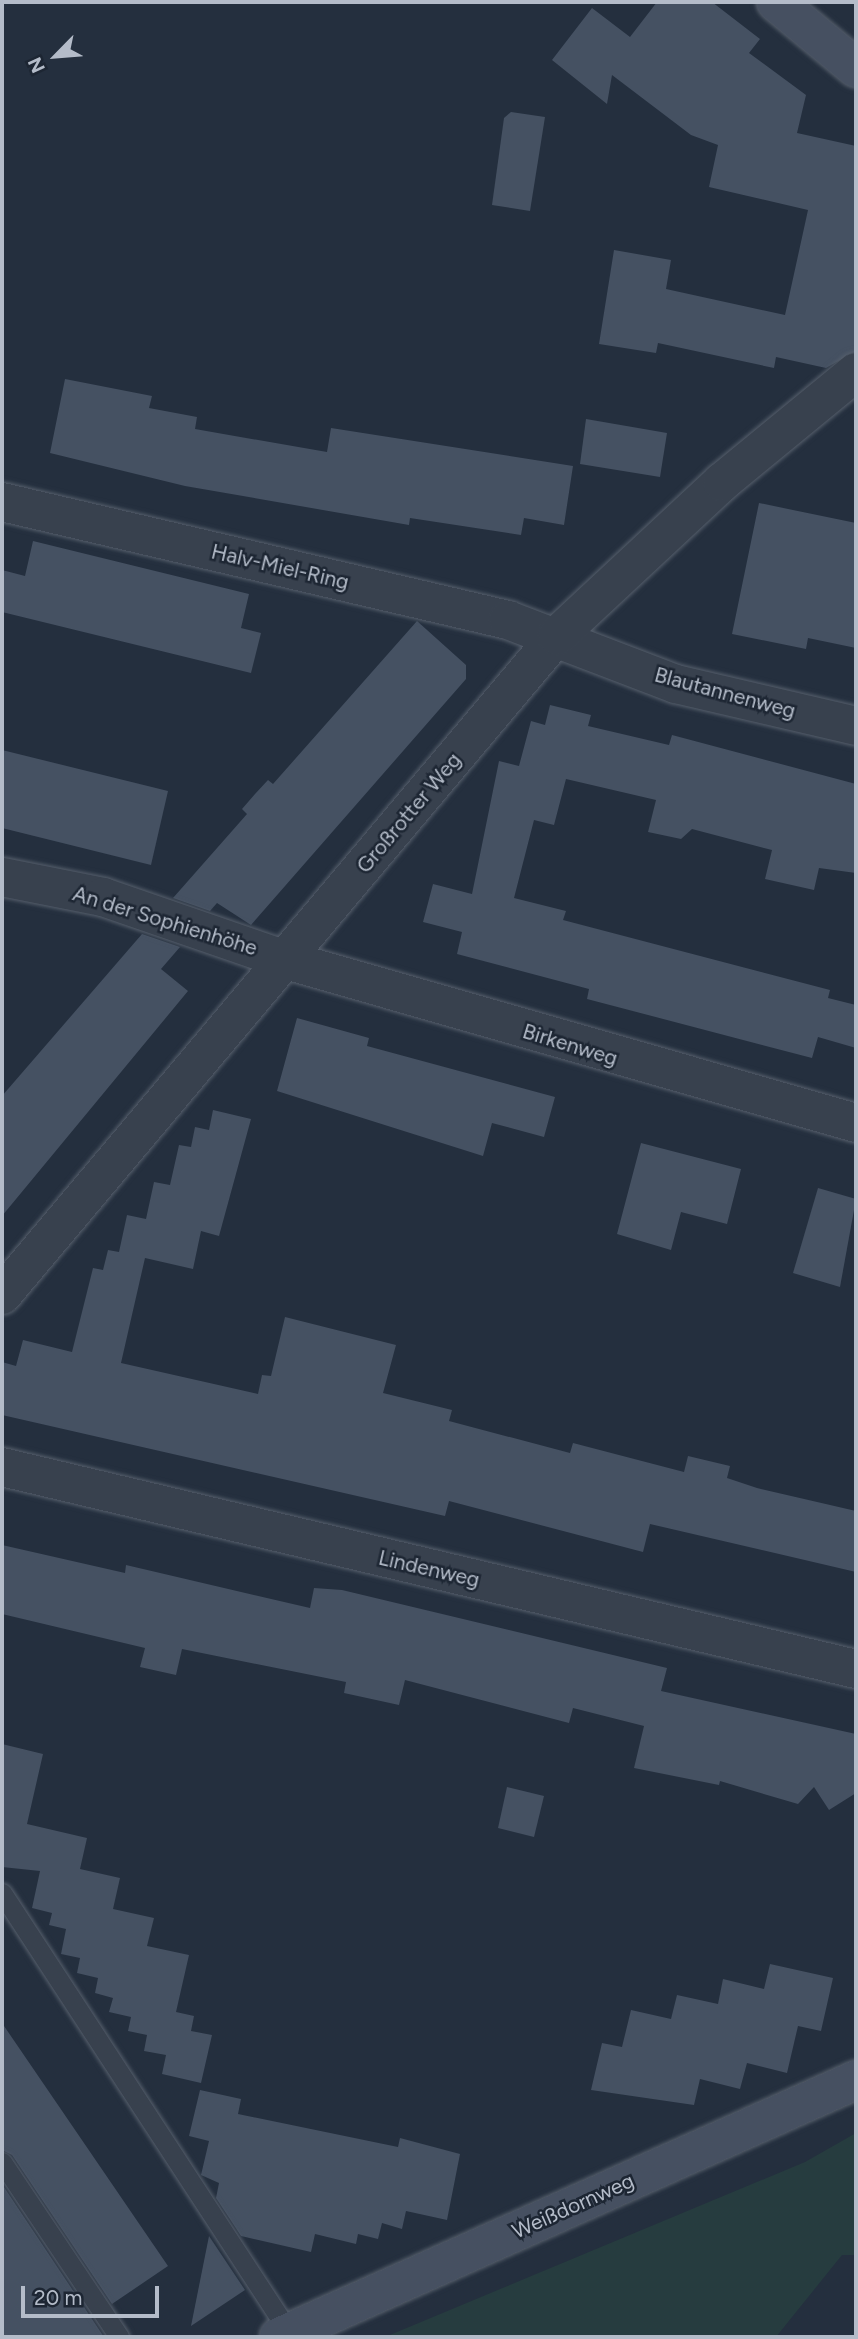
<!DOCTYPE html>
<html>
<head>
<meta charset="utf-8">
<style>
  body { margin:0 }
  #map { position:relative; width:858px; height:2339px; overflow:hidden; background:#242f3e; font-family:Figtree,sans-serif }
  div>[style] { position:absolute }
  .green>* { inset:0; background:#263c3f }
  .building>* { inset:0; background:#455162 }
  .roads { filter:drop-shadow(0 0 2px #565f6c) drop-shadow(0 0 2px #565f6c) }
  .lane>* { height:19px; margin:-9.5px; padding:0 9.5px; transform-origin:9.5px; border-radius:9.5px; background:#38414e }
  .street>* { height:38px; margin:-19px; padding:0 19px; transform-origin:19px; border-radius:19px; background:#38414e }
  .secondary>* { height:38px; margin:-19px; padding:0 19px; transform-origin:19px; border-radius:19px; background:#465061 }
  span { translate:-50% -50%; white-space:nowrap; text-align:center; line-height:1.15; -webkit-text-stroke:5px #1d2633; paint-order:stroke }
  .street-label { font-size:21px; color:#b4bcc9 }
  .frame { position:absolute; inset:0; border:4px solid #b4bcc9; pointer-events:none }
  .north { position:absolute; left:21px; top:21px; width:70px; height:70px; -webkit-text-stroke:5px #1d2633; paint-order:stroke; rotate:245deg; font-size:19px; font-weight:700; line-height:28px; text-align:center; color:#b4bcc9 }
  .north::after { content:''; display:block; margin:auto; width:24px; height:32px; background:#b4bcc9; clip-path:polygon(50% 0,100% 100%,50% 72%,0 100%) }
  .scale { position:absolute; left:21px; top:2286px; width:138px; height:32px; box-sizing:border-box; border:4px solid #b4bcc9; border-top:0; padding-left:9px; font-size:21px; line-height:24px; white-space:nowrap; color:#b4bcc9; -webkit-text-stroke:5px #1d2633; paint-order:stroke }
</style>
</head>
<body>
<div id="map">
  <div class="green">
    <i style="clip-path:polygon(856px 2133px,856px 2255px,842px 2255px,776px 2337px,385px 2337px,805px 2162px)"></i>
  </div>
  <div class="building">
    <i style="clip-path:polygon(657px 2px,712px 2px,760px 39px,749px 53px,806px 95px,797px 133px,856px 146px,856px 351px,826px 368px,776px 357px,774px 368px,658px 343px,656px 353px,599px 344px,614px 250px,671px 260px,666px 289px,785px 315px,808px 210px,709px 187px,718px 145px,691px 135px,612px 75px,607px 104px,552px 60px,592px 8px,630px 37px)"></i>
    <i style="clip-path:polygon(511px 112px,545px 117px,530px 211px,492px 205px,504px 118px)"></i>
    <i style="clip-path:polygon(65px 379px,152px 396px,149px 408px,197px 417px,195px 429px,327px 452px,331px 428px,573px 466px,564px 525px,524px 518px,521px 535px,410px 518px,409px 525px,185px 486px,50px 453px)"></i>
    <i style="clip-path:polygon(586px 419px,667px 433px,660px 477px,580px 464px)"></i>
    <i style="clip-path:polygon(759px 503px,856px 523px,856px 648px,808px 638px,806px 649px,732px 634px)"></i>
    <i style="clip-path:polygon(33px 541px,249px 594px,241px 628px,261px 633px,251px 673px,2px 612px,2px 570px,25px 576px)"></i>
    <i style="clip-path:polygon(417px 621px,466px 665px,466px 679px,251px 925px,217px 903px,210px 911px,173px 898px,247px 814px,242px 809px,255px 794px,268px 780px,273px 784px)"></i>
    <i style="clip-path:polygon(550px 705px,591px 715px,588px 726px,669px 745px,672px 735px,856px 784px,856px 873px,819px 868px,814px 890px,765px 879px,772px 850px,692px 829px,681px 839px,648px 832px,656px 800px,566px 779px,554px 825px,534px 820px,514px 898px,566px 911px,563px 920px,830px 990px,828px 998px,856px 1005px,856px 1048px,818px 1037px,812px 1058px,587px 999px,589px 989px,457px 954px,462px 932px,423px 922px,433px 884px,472px 894px,499px 761px,519px 766px,531px 721px,545px 725px)"></i>
    <i style="clip-path:polygon(2px 750px,168px 791px,151px 865px,2px 828px)"></i>
    <i style="clip-path:polygon(142px 934px,180px 947px,161px 969px,188px 991px,2px 1216px,2px 1096px)"></i>
    <i style="clip-path:polygon(297px 1018px,369px 1038px,367px 1046px,555px 1097px,544px 1137px,492px 1123px,483px 1156px,277px 1091px)"></i>
    <i style="clip-path:polygon(213px 1110px,251px 1119px,219px 1236px,201px 1231px,193px 1269px,145px 1258px,121px 1363px,258px 1394px,262px 1375px,271px 1376px,285px 1317px,396px 1345px,383px 1393px,452px 1410px,449px 1421px,570px 1453px,573px 1443px,684px 1472px,688px 1456px,730px 1466px,727px 1478px,757px 1488px,856px 1511px,856px 1572px,650px 1524px,643px 1552px,449px 1501px,445px 1516px,2px 1415px,2px 1362px,16px 1366px,23px 1340px,72px 1352px,93px 1268px,103px 1270px,108px 1250px,119px 1252px,127px 1215px,146px 1219px,154px 1182px,170px 1185px,179px 1145px,191px 1147px,195px 1127px,209px 1130px)"></i>
    <i style="clip-path:polygon(641px 1143px,741px 1169px,727px 1224px,681px 1212px,671px 1250px,617px 1234px)"></i>
    <i style="clip-path:polygon(818px 1188px,856px 1199px,840px 1287px,793px 1273px)"></i>
    <i style="clip-path:polygon(2px 1545px,125px 1573px,126px 1565px,310px 1608px,314px 1588px,342px 1590px,667px 1668px,661px 1691px,856px 1734px,856px 1793px,829px 1810px,814px 1787px,798px 1804px,720px 1781px,719px 1785px,634px 1768px,644px 1726px,573px 1708px,569px 1723px,405px 1680px,399px 1705px,344px 1693px,346px 1682px,182px 1649px,176px 1675px,140px 1667px,145px 1648px,2px 1614px)"></i>
    <i style="clip-path:polygon(2px 1744px,43px 1754px,27px 1824px,87px 1838px,80px 1869px,120px 1878px,113px 1909px,154px 1918px,147px 1946px,189px 1955px,176px 2012px,194px 2016px,191px 2031px,212px 2035px,201px 2083px,162px 2074px,166px 2055px,144px 2051px,147px 2035px,128px 2031px,131px 2017px,109px 2012px,113px 1998px,95px 1993px,98px 1978px,77px 1973px,80px 1958px,61px 1954px,66px 1929px,49px 1925px,52px 1913px,32px 1908px,40px 1871px,2px 1867px)"></i>
    <i style="clip-path:polygon(507px 1787px,544px 1796px,534px 1837px,498px 1828px)"></i>
    <i style="clip-path:polygon(770px 1964px,833px 1978px,821px 2031px,798px 2026px,787px 2073px,747px 2063px,740px 2089px,700px 2079px,694px 2105px,591px 2090px,602px 2043px,622px 2047px,631px 2010px,671px 2019px,677px 1995px,718px 2004px,723px 1979px,764px 1989px)"></i>
    <i style="clip-path:polygon(2px 2023px,168px 2266px,112px 2304px,12px 2155px,2px 2150px)"></i>
    <i style="clip-path:polygon(200px 2090px,241px 2099px,238px 2114px,398px 2147px,400px 2138px,460px 2154px,447px 2220px,406px 2211px,402px 2229px,382px 2223px,378px 2239px,358px 2234px,356px 2244px,315px 2234px,311px 2252px,241px 2236px,216px 2198px,219px 2183px,201px 2175px,209px 2141px,189px 2136px)"></i>
    <i style="clip-path:polygon(2px 2184px,104px 2337px,2px 2337px)"></i>
    <i style="clip-path:polygon(209px 2236px,245px 2290px,191px 2326px)"></i>
  </div>
  <div class="roads">
    <div class="lane">
      <i style="left:2px;top:1893px;width:524px;rotate:56.83deg"></i>
      <i style="left:2px;top:2162px;width:211px;rotate:56.2deg"></i>
    </div>
    <div class="street">
      <i style="left:2px;top:502px;width:520px;rotate:13.13deg"></i>
      <i style="left:508px;top:620px;width:180px;rotate:20.9deg"></i>
      <i style="left:676px;top:684px;width:185px;rotate:13.1deg"></i>
      <i style="left:2px;top:877px;width:103px;rotate:11.2deg"></i>
      <i style="left:103px;top:897px;width:194px;rotate:19deg"></i>
      <i style="left:286px;top:960px;width:593px;rotate:15.96deg"></i>
      <i style="left:2px;top:1295px;width:862px;rotate:-49.9deg"></i>
      <i style="left:557px;top:636px;width:226px;rotate:-43deg"></i>
      <i style="left:722px;top:482px;width:173px;rotate:-39.4deg"></i>
      <i style="left:2px;top:1467px;width:878px;rotate:13.31deg"></i>
    </div>
    <div class="secondary">
      <i style="left:776px;top:2px;width:104px;rotate:39.5deg"></i>
      <i style="left:279px;top:2337px;width:632px;rotate:-24.01deg"></i>
    </div>
  </div>
  <div class="street-label">
    <span style="left:280px;top:567px;rotate:13deg">Halv-Miel-Ring</span>
    <span style="left:725px;top:693px;rotate:15deg">Blautannenweg</span>
    <span style="left:409px;top:813px;rotate:-50deg">Großrotter Weg</span>
    <span style="left:165px;top:921px;rotate:17deg">An der Sophienhöhe</span>
    <span style="left:570px;top:1045px;rotate:17deg">Birkenweg</span>
    <span style="left:429px;top:1569px;rotate:13deg">Lindenweg</span>
    <span style="left:573px;top:2206px;rotate:-24deg">Weißdornweg</span>
  </div>
  <div class="frame"></div>
  <div class="north">N</div>
  <div class="scale">20 m</div>
</div>
</body>
</html>
